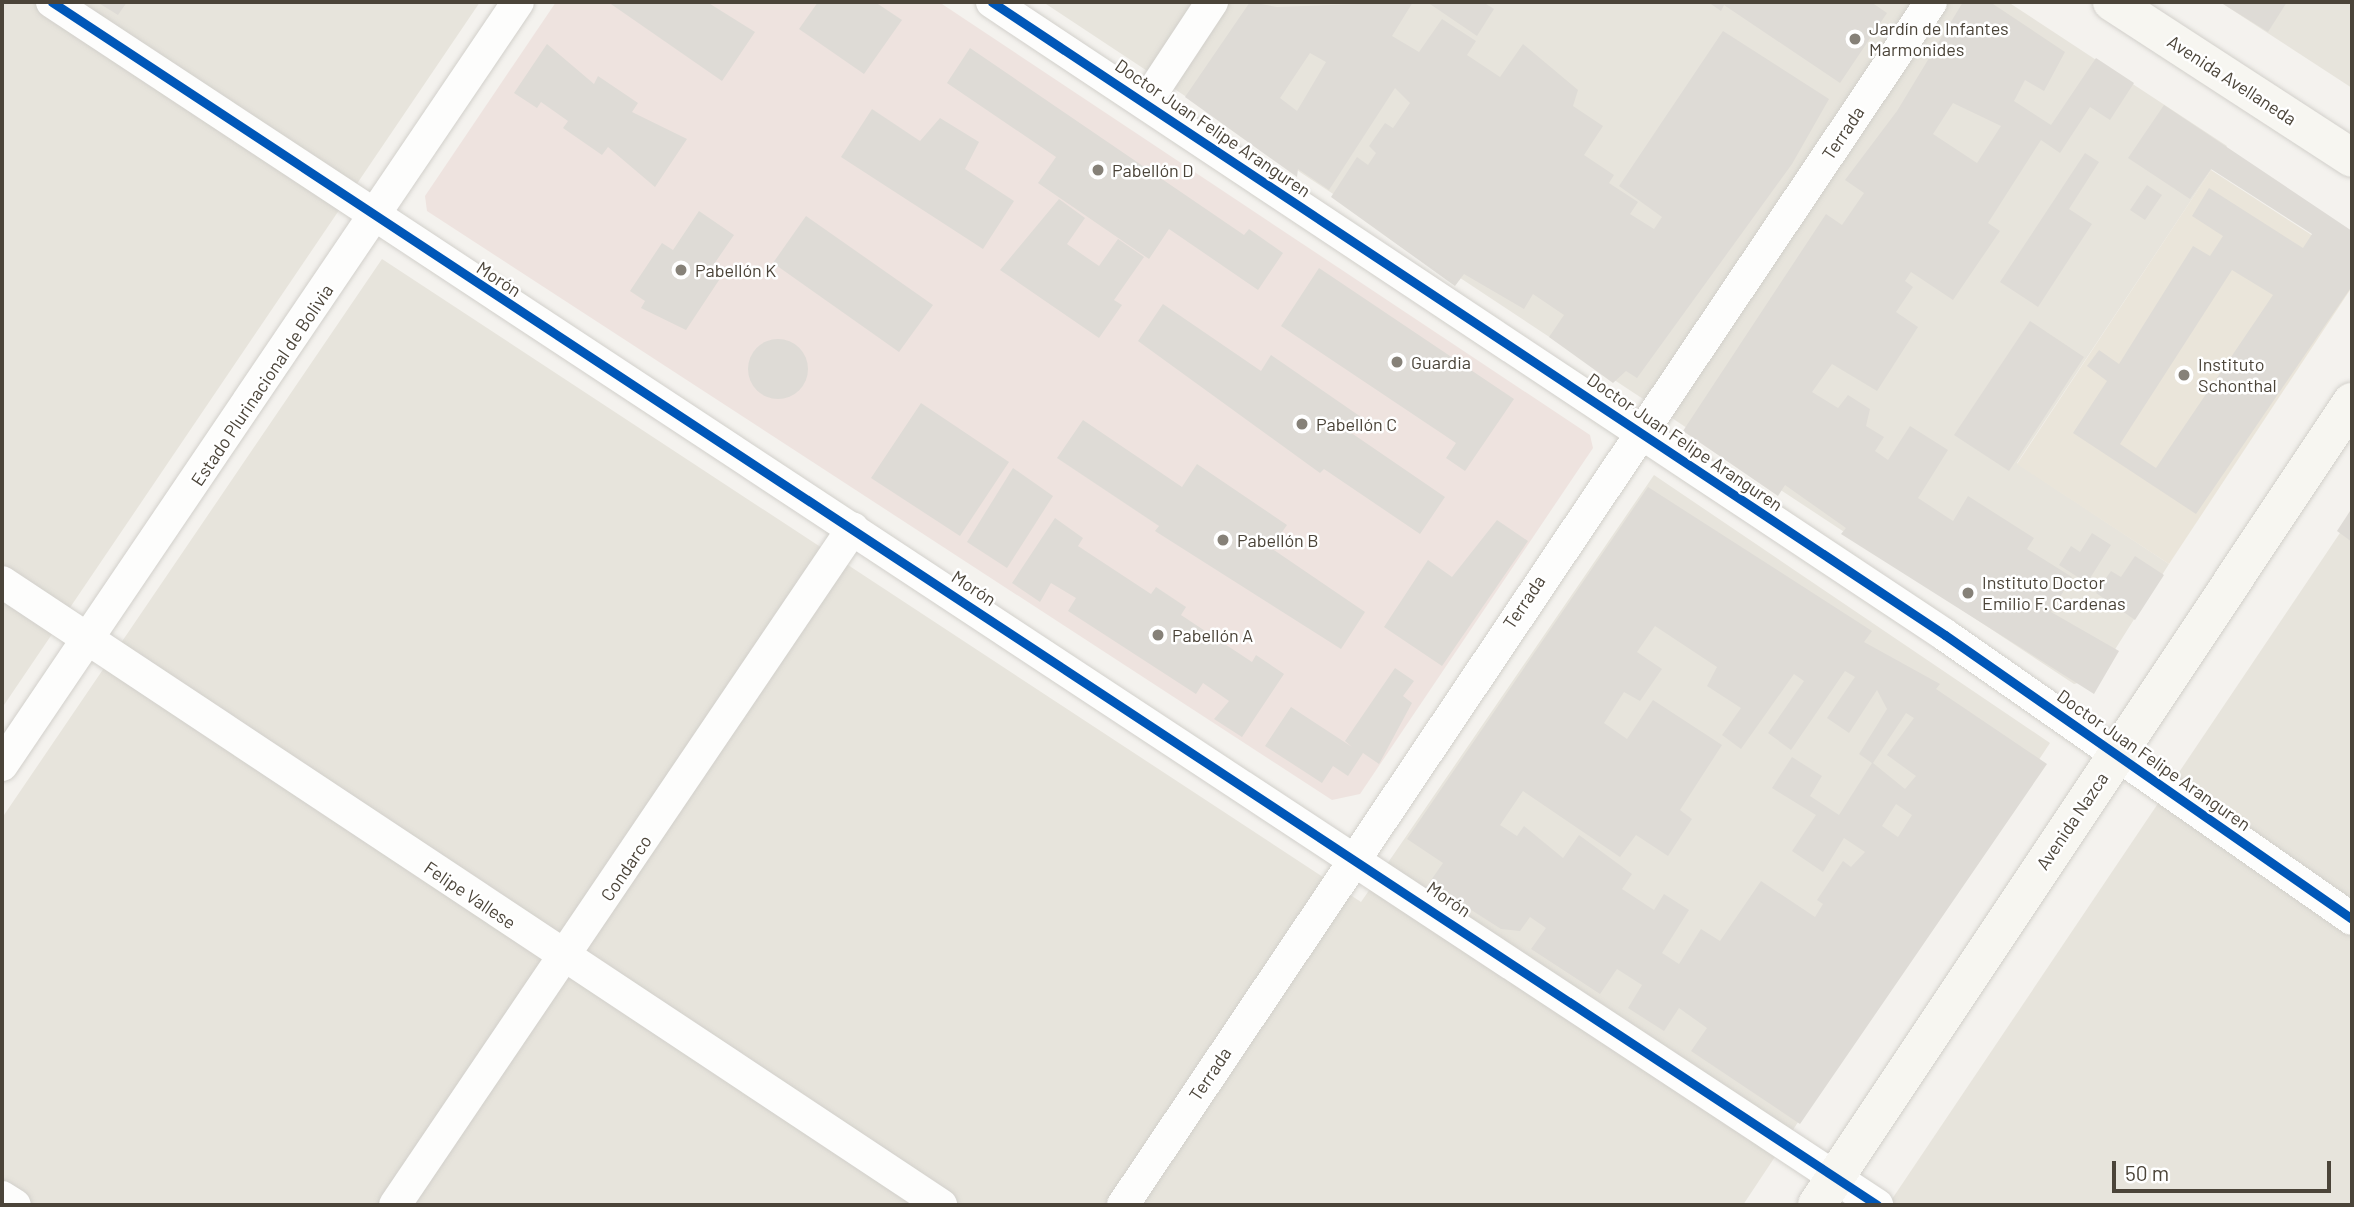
<!DOCTYPE html>
<html>
<head>
<meta charset="utf-8">
<style>
  body { margin:0 }
  #map { position:relative; width:2354px; height:1207px; overflow:hidden; background:#f4f2ee; font-family:Barlow,sans-serif }
  div>[style] { position:absolute }
  .residential>* { inset:0; background:#e7e4dc }
  .education>* { inset:0; background:#eae5da }
  .medical>* { inset:0; background:#eee3df }
  .building>* { inset:0; background:#dedbd6 }
  .round { border-radius:50% }
  .roads { filter:drop-shadow(0 0 2px #d2d0cb) drop-shadow(0 0 2px #d2d0cb) }
  .minor>* { height:32px; margin:-16px; padding:0 16px; transform-origin:16px; border-radius:16px; background:#fdfdfc }
  .secondary>* { height:38px; margin:-19px; padding:0 19px; transform-origin:19px; border-radius:19px; background:#f7f6f1 }
  .cycleway>* { height:9px; margin:-4.5px; padding:0 4.5px; transform-origin:4.5px; border-radius:4.5px; background:#0057b8 }
  .dots>* { width:19px; height:19px; translate:-50% -50%; box-sizing:border-box; border:4px solid #fff; border-radius:50% }
  span { translate:-50% -50%; white-space:nowrap; text-align:center; line-height:1.15; -webkit-text-stroke:5px #fff; paint-order:stroke }
  .poi-label { font-size:18px; color:#4b4439 }
  .left { translate:0 -50%; text-align:left }
  .street-label { font-size:18px; color:#4b4439 }
  .frame { position:absolute; inset:0; border:4px solid #4b4439; pointer-events:none }
  .scale { position:absolute; left:2112px; top:1161px; width:219px; height:32px; box-sizing:border-box; border:4px solid #4b4439; border-top:0; padding-left:9px; font-size:21px; line-height:24px; white-space:nowrap; color:#4b4439; -webkit-text-stroke:5px #fff; paint-order:stroke }
</style>
</head>
<body>
<div id="map">
  <div class="residential">
    <i style="clip-path:polygon(2px 2px,480px 2px,2px 708px)"></i>
    <i style="clip-path:polygon(1043px 2px,2008px 2px,2227px 146px,2017px 463px,2169px 564px,2097px 678px,2074px 684px)"></i>
    <i style="clip-path:polygon(2220px 2px,2352px 2px,2352px 88px)"></i>
    <i style="clip-path:polygon(382px 259px,1361px 902px,1654px 475px,2050px 743px,1743px 1205px,2px 1205px,2px 818px)"></i>
    <i style="clip-path:polygon(2352px 515px,2352px 1205px,1888px 1205px)"></i>
  </div>
  <div class="education">
    <i style="clip-path:polygon(2211px 170px,2352px 261px,2352px 287px,2169px 564px,2017px 464px)"></i>
  </div>
  <div class="medical">
    <i style="clip-path:polygon(556px 2px,939px 2px,1590px 435px,1593px 448px,1360px 794px,1332px 800px,427px 211px,425px 196px)"></i>
  </div>
  <div class="building">
    <i style="clip-path:polygon(97px 2px,127px 2px,118px 15px)"></i>
    <i style="clip-path:polygon(608px 2px,707px 2px,755px 32px,722px 81px)"></i>
    <i style="clip-path:polygon(818px 2px,875px 2px,902px 20px,864px 74px,799px 29px)"></i>
    <i style="clip-path:polygon(evenodd,1250px 2px,1277px 7px,1413px 2px,1392px 36px,1419px 52px,1442px 19px,1476px 41px,1467px 55px,1500px 77px,1523px 44px,1578px 90px,1573px 106px,1603px 126px,1584px 155px,1614px 175px,1609px 183px,1638px 202px,1630px 214px,1654px 229px,1662px 217px,1619px 186px,1723px 31px,1829px 99px,1792px 164px,1637px 378px,1626px 371px,1613px 383px,1549px 337px,1564px 315px,1533px 294px,1524px 309px,1464px 274px,1455px 286px,1331px 197px,1357px 157px,1368px 165px,1376px 153px,1369px 146px,1385px 123px,1393px 128px,1410px 103px,1395px 88px,1329px 190px,1298px 169px,1297px 177px,1185px 97px,1250px 2px,1310px 53px,1326px 62px,1297px 111px,1280px 98px,1310px 53px)"></i>
    <i style="clip-path:polygon(1427px 2px,1483px 2px,1494px 9px,1477px 36px)"></i>
    <i style="clip-path:polygon(1708px 2px,1871px 2px,1887px 13px,1840px 83px,1724px 5px,1721px 11px)"></i>
    <i style="clip-path:polygon(evenodd,1963px 2px,1990px 2px,2065px 52px,2044px 91px,2025px 80px,2014px 101px,2051px 125px,2096px 58px,2134px 83px,2110px 120px,2090px 107px,2060px 153px,2041px 140px,1988px 223px,2000px 231px,1953px 300px,1911px 272px,1905px 281px,1913px 287px,1896px 312px,1918px 327px,1877px 391px,1832px 364px,1812px 392px,1838px 408px,1848px 395px,1870px 409px,1866px 426px,1884px 437px,1875px 451px,1888px 460px,1910px 426px,1948px 450px,1918px 498px,1953px 521px,1968px 496px,2034px 538px,2027px 549px,2072px 577px,2051px 612px,2119px 651px,2094px 694px,1841px 534px,1846px 528px,1785px 485px,1778px 496px,1683px 431px,1826px 214px,1842px 225px,1864px 193px,1845px 180px,1897px 111px,1963px 2px,1953px 103px,2001px 126px,1977px 163px,1933px 134px,1953px 103px)"></i>
    <i style="clip-path:polygon(2220px 2px,2287px 2px,2268px 32px)"></i>
    <i style="clip-path:polygon(547px 44px,594px 84px,598px 76px,638px 103px,632px 112px,687px 139px,655px 187px,608px 147px,602px 155px,563px 128px,568px 121px,541px 102px,537px 108px,514px 93px)"></i>
    <i style="clip-path:polygon(970px 48px,1244px 235px,1249px 229px,1283px 253px,1258px 290px,1169px 229px,1149px 259px,1038px 183px,1056px 157px,947px 83px)"></i>
    <i style="clip-path:polygon(evenodd,2164px 105px,2352px 231px,2352px 286px,2196px 514px,2073px 433px,2107px 381px,2087px 366px,2099px 350px,2119px 364px,2193px 246px,2210px 256px,2223px 236px,2192px 216px,2209px 188px,2303px 248px,2312px 234px,2211px 169px,2190px 199px,2128px 158px,2164px 105px,2232px 270px,2273px 295px,2156px 468px,2120px 444px,2232px 270px)"></i>
    <i style="clip-path:polygon(872px 109px,920px 141px,940px 118px,979px 142px,965px 169px,1014px 201px,983px 249px,841px 157px)"></i>
    <i style="clip-path:polygon(2085px 153px,2099px 162px,2069px 209px,2092px 224px,2038px 307px,2000px 282px)"></i>
    <i style="clip-path:polygon(2147px 185px,2162px 195px,2145px 220px,2130px 210px)"></i>
    <i style="clip-path:polygon(1059px 199px,1085px 218px,1067px 244px,1099px 266px,1118px 239px,1144px 257px,1114px 300px,1122px 305px,1099px 338px,1000px 270px)"></i>
    <i style="clip-path:polygon(699px 211px,734px 235px,712px 267px,723px 274px,686px 330px,641px 308px,645px 301px,630px 291px,662px 243px,673px 250px)"></i>
    <i style="clip-path:polygon(806px 216px,933px 305px,899px 352px,773px 263px)"></i>
    <i style="clip-path:polygon(1319px 268px,1514px 399px,1465px 471px,1446px 458px,1456px 443px,1281px 326px)"></i>
    <i style="clip-path:polygon(1163px 304px,1261px 371px,1271px 355px,1361px 417px,1350px 432px,1445px 497px,1420px 534px,1324px 469px,1320px 473px,1138px 341px)"></i>
    <i style="clip-path:polygon(2030px 321px,2084px 357px,2009px 471px,1954px 435px)"></i>
    <i class="round" style="left:748px;top:339px;width:60px;height:60px"></i>
    <i style="clip-path:polygon(921px 403px,1009px 462px,960px 536px,871px 478px)"></i>
    <i style="clip-path:polygon(1083px 420px,1182px 487px,1197px 464px,1287px 525px,1271px 548px,1365px 612px,1341px 649px,1155px 531px,1159px 526px,1057px 458px)"></i>
    <i style="clip-path:polygon(1013px 468px,1053px 496px,1007px 568px,967px 542px)"></i>
    <i style="clip-path:polygon(evenodd,1648px 487px,1872px 631px,1864px 642px,1940px 684px,1936px 689px,2047px 764px,1800px 1124px,1691px 1051px,1707px 1028px,1679px 1008px,1664px 1031px,1628px 1008px,1642px 985px,1617px 969px,1600px 994px,1531px 949px,1546px 928px,1530px 917px,1520px 931px,1501px 929px,1429px 883px,1443px 863px,1407px 839px,1648px 487px,1655px 626px,1717px 667px,1707px 686px,1741px 708px,1722px 735px,1741px 749px,1794px 674px,1804px 681px,1768px 733px,1791px 750px,1845px 671px,1855px 677px,1827px 718px,1849px 733px,1877px 690px,1887px 709px,1859px 754px,1872px 763px,1839px 815px,1810px 796px,1822px 776px,1792px 757px,1772px 788px,1816px 815px,1792px 851px,1823px 872px,1844px 838px,1865px 852px,1851px 867px,1843px 861px,1817px 900px,1823px 904px,1815px 917px,1761px 881px,1720px 941px,1701px 929px,1679px 964px,1662px 953px,1689px 910px,1664px 894px,1654px 910px,1622px 889px,1632px 874px,1579px 835px,1563px 858px,1524px 826px,1517px 836px,1500px 825px,1523px 791px,1620px 857px,1636px 835px,1668px 856px,1692px 819px,1680px 810px,1722px 745px,1653px 700px,1627px 739px,1604px 723px,1624px 692px,1640px 701px,1662px 669px,1637px 652px,1655px 626px,1648px 487px,1906px 713px,1914px 718px,1887px 755px,1916px 776px,1905px 789px,1873px 763px,1906px 713px,1648px 487px,1896px 804px,1912px 815px,1898px 837px,1882px 826px,1896px 804px)"></i>
    <i style="clip-path:polygon(2352px 508px,2352px 542px,2337px 531px)"></i>
    <i style="clip-path:polygon(1055px 518px,1083px 538px,1078px 546px,1151px 594px,1156px 587px,1186px 607px,1181px 615px,1252px 662px,1256px 655px,1284px 674px,1242px 737px,1214px 719px,1229px 701px,1203px 683px,1196px 694px,1068px 611px,1076px 598px,1051px 583px,1040px 602px,1012px 583px)"></i>
    <i style="clip-path:polygon(1497px 520px,1528px 541px,1442px 666px,1384px 627px,1428px 560px,1452px 577px)"></i>
    <i style="clip-path:polygon(2092px 533px,2111px 545px,2087px 583px,2059px 565px,2071px 546px,2080px 552px)"></i>
    <i style="clip-path:polygon(2135px 556px,2164px 575px,2135px 620px,2096px 593px,2111px 571px,2121px 577px)"></i>
    <i style="clip-path:polygon(1395px 668px,1414px 681px,1403px 696px,1412px 703px,1379px 764px,1363px 753px,1348px 776px,1333px 766px,1322px 783px,1265px 746px,1291px 707px,1352px 747px,1345px 741px)"></i>
  </div>
  <div class="roads">
    <div class="minor">
      <i style="left:52px;top:2px;width:2186px;rotate:33.39deg"></i>
      <i style="left:992px;top:2px;width:1144px;rotate:33.59deg"></i>
      <i style="left:1945px;top:635px;width:496px;rotate:34.9deg"></i>
      <i style="left:1146px;top:102px;width:120px;rotate:-56.6deg"></i>
      <i style="left:2px;top:582px;width:1127px;rotate:33.56deg"></i>
      <i style="left:2px;top:765px;width:921px;rotate:-55.93deg"></i>
      <i style="left:2px;top:1197px;width:15px;rotate:32deg"></i>
      <i style="left:395px;top:1205px;width:817px;rotate:-55.92deg"></i>
      <i style="left:1123px;top:1205px;width:1449px;rotate:-56.11deg"></i>
    </div>
    <div class="secondary">
      <i style="left:2112px;top:2px;width:286px;rotate:33deg"></i>
      <i style="left:1817px;top:1205px;width:965px;rotate:-56.33deg"></i>
    </div>
  </div>
  <div class="cycleway">
    <i style="left:52px;top:2px;width:2186px;rotate:33.39deg"></i>
    <i style="left:992px;top:2px;width:1144px;rotate:33.59deg"></i>
    <i style="left:1945px;top:635px;width:496px;rotate:34.9deg"></i>
  </div>
  <div class="dots">
    <i style="left:1855px;top:39px;background:#868178"></i>
    <i style="left:1098px;top:170px;background:#868178"></i>
    <i style="left:681px;top:270px;background:#868178"></i>
    <i style="left:1397px;top:362px;background:#868178"></i>
    <i style="left:2184px;top:375px;background:#868178"></i>
    <i style="left:1302px;top:424px;background:#868178"></i>
    <i style="left:1223px;top:540px;background:#868178"></i>
    <i style="left:1968px;top:593px;background:#868178"></i>
    <i style="left:1158px;top:635px;background:#868178"></i>
  </div>
  <div class="poi-label">
    <span class="left" style="left:1869px;top:39px">Jardín de Infantes<br>Marmonides</span>
    <span class="left" style="left:1112px;top:170px">Pabellón D</span>
    <span class="left" style="left:695px;top:270px">Pabellón K</span>
    <span class="left" style="left:1411px;top:362px">Guardia</span>
    <span class="left" style="left:2198px;top:375px">Instituto<br>Schonthal</span>
    <span class="left" style="left:1316px;top:424px">Pabellón C</span>
    <span class="left" style="left:1237px;top:540px">Pabellón B</span>
    <span class="left" style="left:1982px;top:593px">Instituto Doctor<br>Emilio F. Cardenas</span>
    <span class="left" style="left:1172px;top:635px">Pabellón A</span>
  </div>
  <div class="street-label">
    <span style="left:2232px;top:80px;rotate:33deg">Avenida Avellaneda</span>
    <span style="left:1213px;top:128px;rotate:34deg">Doctor Juan Felipe Aranguren</span>
    <span style="left:1843px;top:133px;rotate:-56deg">Terrada</span>
    <span style="left:499px;top:279px;rotate:33deg">Morón</span>
    <span style="left:262px;top:385px;rotate:-56deg">Estado Plurinacional de Bolivia</span>
    <span style="left:1685px;top:442px;rotate:34deg">Doctor Juan Felipe Aranguren</span>
    <span style="left:974px;top:588px;rotate:33deg">Morón</span>
    <span style="left:1524px;top:602px;rotate:-56deg">Terrada</span>
    <span style="left:2154px;top:760px;rotate:35deg">Doctor Juan Felipe Aranguren</span>
    <span style="left:2072px;top:821px;rotate:-56deg">Avenida Nazca</span>
    <span style="left:626px;top:868px;rotate:-56deg">Condarco</span>
    <span style="left:470px;top:895px;rotate:34deg">Felipe Vallese</span>
    <span style="left:1449px;top:899px;rotate:34deg">Morón</span>
    <span style="left:1210px;top:1074px;rotate:-56deg">Terrada</span>
  </div>
  <div class="frame"></div>
  <div class="scale">50 m</div>
</div>
</body>
</html>
